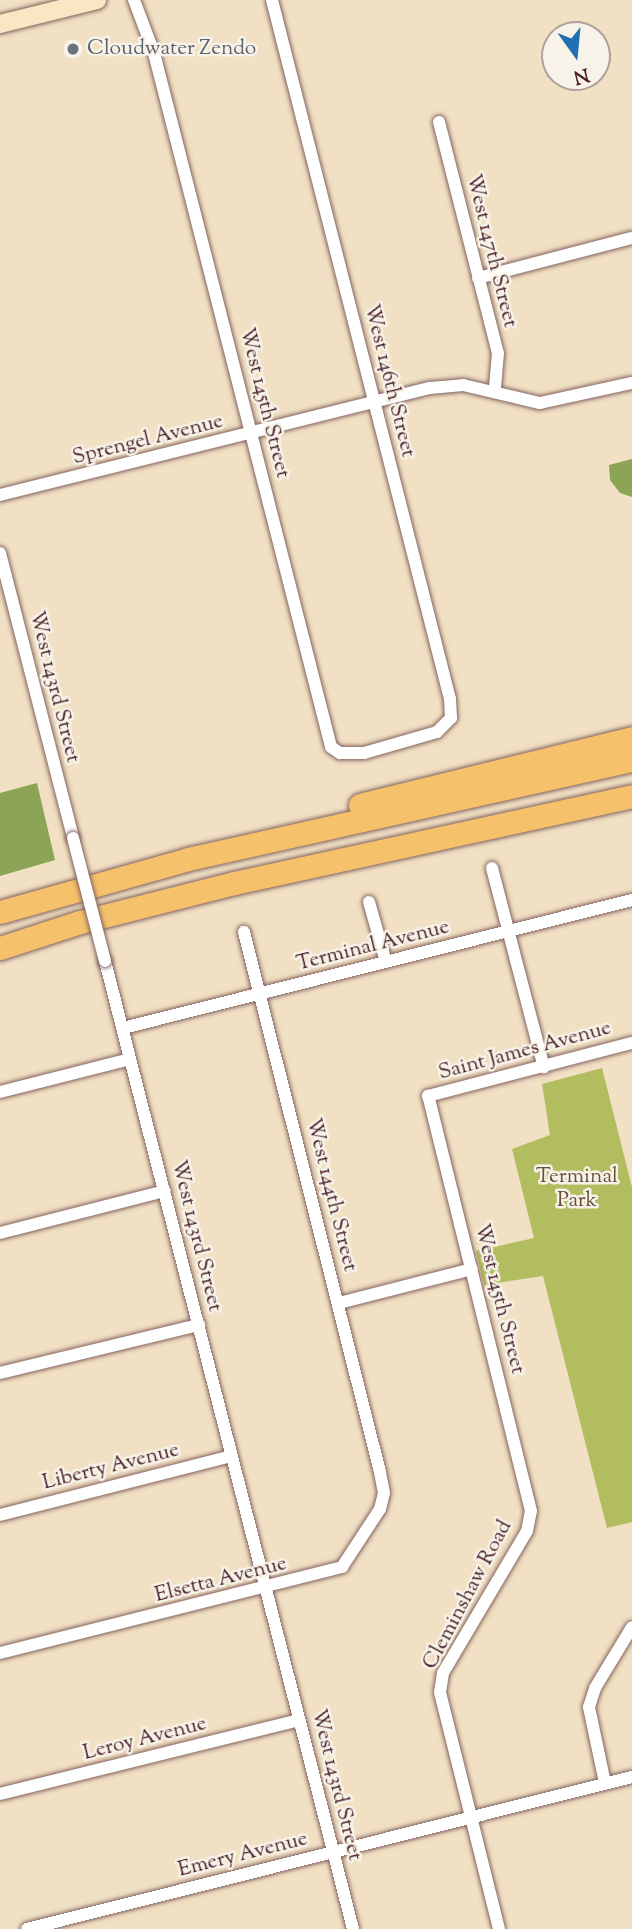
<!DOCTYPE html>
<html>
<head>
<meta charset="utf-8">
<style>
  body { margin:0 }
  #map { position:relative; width:632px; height:1929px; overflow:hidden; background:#f1e0c3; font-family:"Sorts Mill Goudy",serif }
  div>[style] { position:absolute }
  .green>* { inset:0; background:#b1bd5f }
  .forest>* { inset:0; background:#8ca456 }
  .roads { filter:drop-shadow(0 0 2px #846360) drop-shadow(0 0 2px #846360) }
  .street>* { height:12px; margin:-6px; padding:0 6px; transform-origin:6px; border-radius:6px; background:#fff }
  .secondary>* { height:18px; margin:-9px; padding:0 9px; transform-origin:9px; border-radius:9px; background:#fbe6c4 }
  .highway>* { height:23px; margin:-11.5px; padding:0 11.5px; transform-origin:11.5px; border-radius:11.5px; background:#f6c16b }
  .bridges { filter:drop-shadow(0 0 2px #846360) drop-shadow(0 0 2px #846360) }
  .street-bridge>* { height:12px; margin:-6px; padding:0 6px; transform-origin:6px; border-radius:6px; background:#fff }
  .dots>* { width:19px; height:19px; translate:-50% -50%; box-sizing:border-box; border:4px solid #f7f3e8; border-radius:50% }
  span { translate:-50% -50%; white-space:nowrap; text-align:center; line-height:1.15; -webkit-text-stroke:5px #f7f3e8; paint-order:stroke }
  .worship-label { font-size:21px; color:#5b616d }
  .left { translate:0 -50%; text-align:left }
  .street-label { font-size:21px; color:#4a1f2b }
  .park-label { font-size:21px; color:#694e3b }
  .north { position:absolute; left:541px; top:21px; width:70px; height:70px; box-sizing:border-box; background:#f7f3e8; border:2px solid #b29e9c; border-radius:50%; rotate:165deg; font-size:19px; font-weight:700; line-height:28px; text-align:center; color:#4a1f2b }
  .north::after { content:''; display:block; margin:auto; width:24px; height:32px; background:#1f6fb2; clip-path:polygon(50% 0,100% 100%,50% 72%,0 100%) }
</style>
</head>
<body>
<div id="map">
  <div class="green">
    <i style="clip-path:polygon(602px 1068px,632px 1187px,632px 1522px,607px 1528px,543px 1276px,484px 1285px,476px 1251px,534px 1238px,512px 1149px,550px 1135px,542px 1084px)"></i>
  </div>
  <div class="forest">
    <i style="clip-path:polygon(632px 459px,632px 497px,620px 493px,610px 480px,609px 465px)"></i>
    <i style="clip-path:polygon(37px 783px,55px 860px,0 876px,0 793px)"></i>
  </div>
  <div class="roads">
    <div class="street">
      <i style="left:134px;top:0;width:57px;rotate:69.3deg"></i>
      <i style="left:154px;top:53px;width:716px;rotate:75.69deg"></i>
      <i style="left:331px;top:747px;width:11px;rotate:34deg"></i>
      <i style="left:340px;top:753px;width:24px"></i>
      <i style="left:364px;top:753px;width:76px;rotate:-16deg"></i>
      <i style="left:437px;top:732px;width:20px;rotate:-45deg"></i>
      <i style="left:451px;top:718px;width:19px;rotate:-93deg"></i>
      <i style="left:450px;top:699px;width:721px;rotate:-104.29deg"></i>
      <i style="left:439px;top:122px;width:238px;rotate:75.7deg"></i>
      <i style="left:498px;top:353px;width:38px;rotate:95deg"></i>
      <i style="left:478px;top:278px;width:159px;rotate:-14.6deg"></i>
      <i style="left:0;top:495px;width:443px;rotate:-14deg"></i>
      <i style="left:430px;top:388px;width:33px;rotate:-5deg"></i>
      <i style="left:463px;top:385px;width:79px;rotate:13.2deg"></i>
      <i style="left:540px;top:403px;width:94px;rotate:-12.3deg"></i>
      <i style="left:0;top:553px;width:294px;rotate:75.6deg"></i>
      <i style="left:492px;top:868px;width:206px;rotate:75.4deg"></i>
      <i style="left:369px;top:902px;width:62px;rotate:74.2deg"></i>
      <i style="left:105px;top:961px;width:999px;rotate:75.63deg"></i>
      <i style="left:123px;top:1028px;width:525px;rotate:-14.12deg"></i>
      <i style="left:0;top:1092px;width:134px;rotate:-14.2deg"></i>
      <i style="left:0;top:1233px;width:170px;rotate:-14.3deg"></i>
      <i style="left:339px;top:1303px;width:137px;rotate:-14.3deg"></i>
      <i style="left:0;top:1373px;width:205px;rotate:-13.6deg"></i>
      <i style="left:0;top:1515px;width:239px;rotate:-14.3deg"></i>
      <i style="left:0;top:1653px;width:353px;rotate:-14.1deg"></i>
      <i style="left:342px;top:1567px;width:69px;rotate:-56.8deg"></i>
      <i style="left:380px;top:1509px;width:16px;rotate:-76deg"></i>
      <i style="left:384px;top:1493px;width:25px;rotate:-101deg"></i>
      <i style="left:379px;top:1468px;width:553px;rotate:-104.14deg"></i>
      <i style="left:605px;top:1783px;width:78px;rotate:-101.9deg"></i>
      <i style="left:589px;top:1707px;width:20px;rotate:-72deg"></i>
      <i style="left:595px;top:1688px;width:71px;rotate:-58.8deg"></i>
      <i style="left:0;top:1794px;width:308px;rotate:-13.9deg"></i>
      <i style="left:27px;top:1929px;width:624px;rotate:-14.1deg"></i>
      <i style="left:499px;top:1929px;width:244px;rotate:-104deg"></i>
      <i style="left:440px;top:1692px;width:19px;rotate:-81deg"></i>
      <i style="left:443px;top:1673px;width:165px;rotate:-59.4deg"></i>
      <i style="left:527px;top:1531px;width:20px;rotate:-79deg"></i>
      <i style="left:531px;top:1511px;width:428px;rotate:-103.9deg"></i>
      <i style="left:428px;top:1096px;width:211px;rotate:-14.6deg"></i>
    </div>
    <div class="secondary">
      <i style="left:0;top:24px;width:100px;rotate:-13.9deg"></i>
    </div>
    <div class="highway">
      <i style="left:360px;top:805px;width:280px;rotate:-13.8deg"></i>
      <i style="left:0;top:912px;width:195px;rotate:-15.7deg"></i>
      <i style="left:188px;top:859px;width:455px;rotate:-12.6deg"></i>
      <i style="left:0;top:948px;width:84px;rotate:-18deg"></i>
      <i style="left:80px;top:922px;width:159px;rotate:-14.2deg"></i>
      <i style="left:234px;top:883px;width:407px;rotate:-12.3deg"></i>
    </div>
  </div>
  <div class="bridges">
    <div class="street-bridge">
      <i style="left:73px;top:838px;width:127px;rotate:75.4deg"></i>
    </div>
  </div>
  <div class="dots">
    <i style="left:73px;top:49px;background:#6b7280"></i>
  </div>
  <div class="worship-label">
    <span class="left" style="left:87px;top:49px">Cloudwater Zendo</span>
  </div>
  <div class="street-label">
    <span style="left:491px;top:251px;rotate:76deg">West 147th Street</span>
    <span style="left:389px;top:381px;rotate:76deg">West 146th Street</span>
    <span style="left:264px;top:403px;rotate:76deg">West 145th Street</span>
    <span style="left:148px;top:440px;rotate:-14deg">Sprengel Avenue</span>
    <span style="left:54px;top:687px;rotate:76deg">West 143rd Street</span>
    <span style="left:373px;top:946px;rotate:-14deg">Terminal Avenue</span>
    <span style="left:525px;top:1051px;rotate:-15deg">Saint James Avenue</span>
    <span style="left:331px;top:1195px;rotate:76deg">West 144th Street</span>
    <span style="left:196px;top:1236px;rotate:76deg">West 143rd Street</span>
    <span style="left:499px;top:1299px;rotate:76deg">West 145th Street</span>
    <span style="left:111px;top:1467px;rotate:-14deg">Liberty Avenue</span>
    <span style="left:221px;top:1580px;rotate:-14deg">Elsetta Avenue</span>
    <span style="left:468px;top:1595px;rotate:-62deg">Cleminshaw Road</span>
    <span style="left:145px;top:1739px;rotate:-14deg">Leroy Avenue</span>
    <span style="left:336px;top:1785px;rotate:76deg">West 143rd Street</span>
    <span style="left:243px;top:1855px;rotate:-14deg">Emery Avenue</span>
  </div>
  <div class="park-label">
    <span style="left:577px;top:1189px">Terminal<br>Park</span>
  </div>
  <div class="north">N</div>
</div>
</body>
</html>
